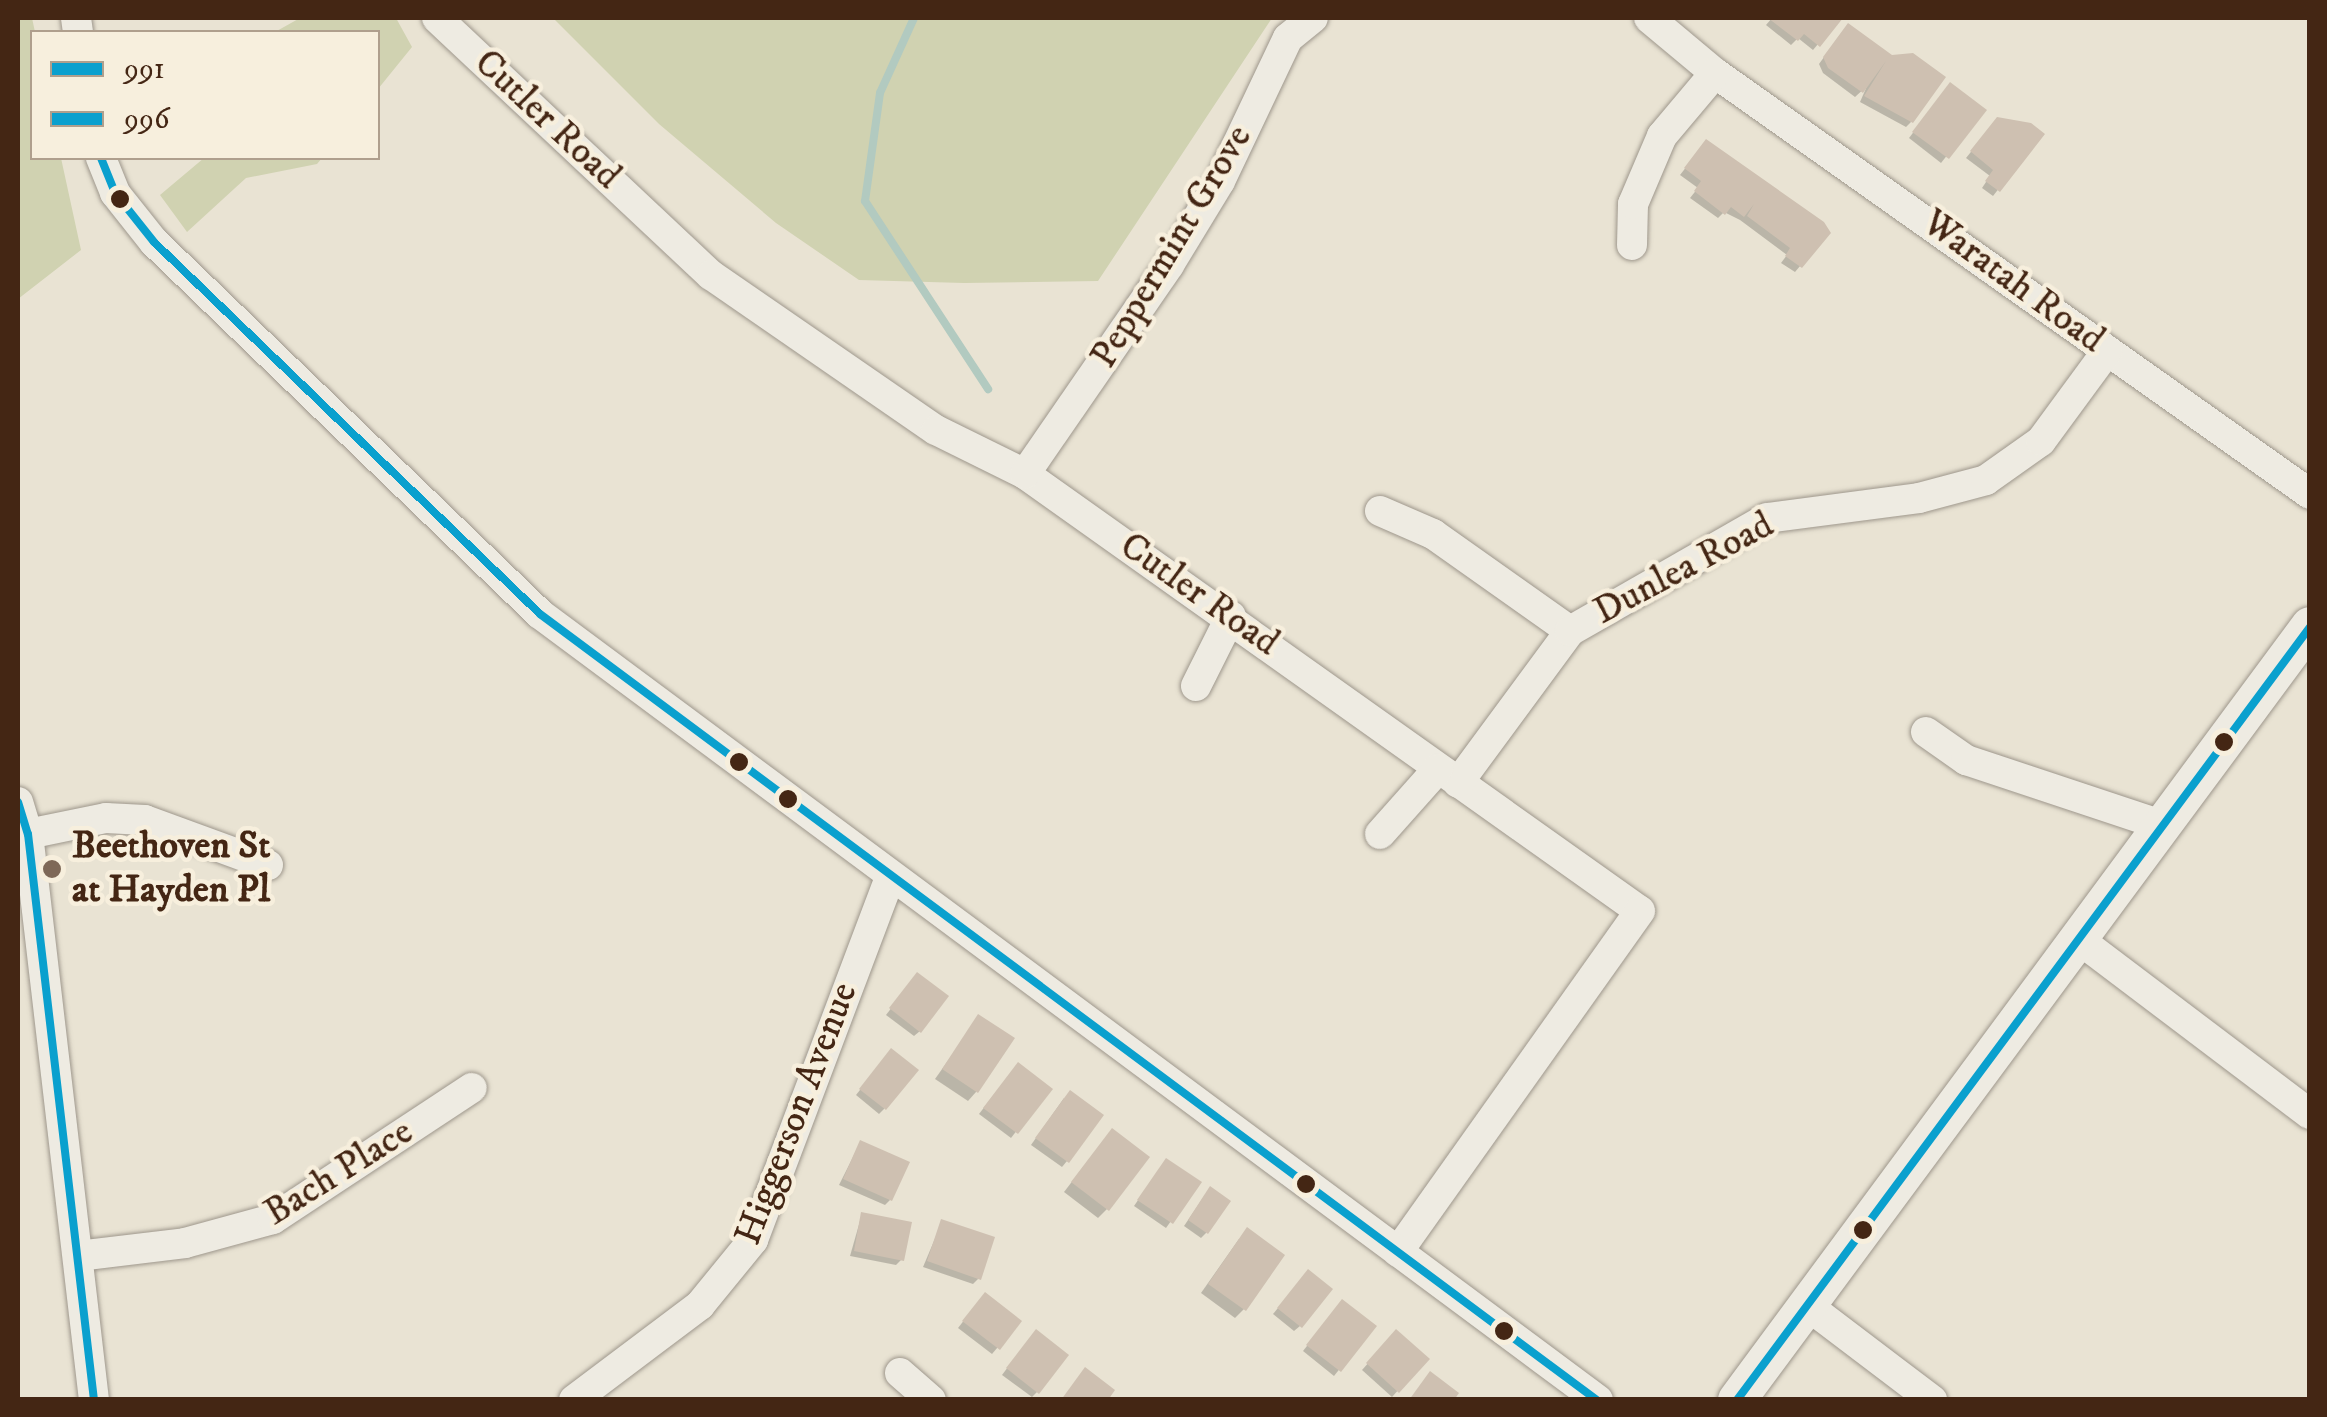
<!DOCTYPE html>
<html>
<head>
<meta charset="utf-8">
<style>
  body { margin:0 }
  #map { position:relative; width:2327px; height:1417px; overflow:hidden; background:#e9e3d3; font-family:"IM FELL DW Pica",serif }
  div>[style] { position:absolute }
  .green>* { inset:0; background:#d0d2b1 }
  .shadow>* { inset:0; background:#0003 }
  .stream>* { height:8px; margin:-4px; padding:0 4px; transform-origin:4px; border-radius:4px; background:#b2cac0 }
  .building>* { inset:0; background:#cec0b1 }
  .roads { filter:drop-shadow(0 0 2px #9e978c) drop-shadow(0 0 2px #9e978c) }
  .minor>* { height:30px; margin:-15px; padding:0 15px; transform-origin:15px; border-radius:15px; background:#eeebe2 }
  .tertiary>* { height:38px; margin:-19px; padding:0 19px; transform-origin:19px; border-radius:19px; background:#eeebe2 }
  .bus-1>* { height:8px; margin:-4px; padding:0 4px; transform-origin:4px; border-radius:4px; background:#0aa0ce }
  .bus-2>* { height:8px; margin:-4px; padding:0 4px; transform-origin:4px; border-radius:4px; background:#0aa0ce }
  .dots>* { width:28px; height:28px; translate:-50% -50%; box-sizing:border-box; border:5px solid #f7efdd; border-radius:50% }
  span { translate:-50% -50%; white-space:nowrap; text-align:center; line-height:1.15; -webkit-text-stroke:9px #f7efdd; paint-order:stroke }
  .street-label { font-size:38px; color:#442614 }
  .poi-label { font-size:38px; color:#442614; font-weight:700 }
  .left { translate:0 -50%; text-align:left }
  .frame { position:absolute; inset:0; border:20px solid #442614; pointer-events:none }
  .legend { position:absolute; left:30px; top:30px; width:350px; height:130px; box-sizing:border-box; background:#f7efdd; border:2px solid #af9f8d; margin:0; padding:12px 18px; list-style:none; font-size:30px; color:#442614 }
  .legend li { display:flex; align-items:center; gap:20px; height:50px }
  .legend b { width:50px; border:2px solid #af9f8d }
</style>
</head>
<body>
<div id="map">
  <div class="green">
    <i style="clip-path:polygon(18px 18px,32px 18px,35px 32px,32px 158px,61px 158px,81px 250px,18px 299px)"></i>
    <i style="clip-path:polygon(300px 18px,396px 18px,412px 47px,378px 89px,378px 32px,275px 32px)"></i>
    <i style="clip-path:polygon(553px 18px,552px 18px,1272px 18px,1098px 281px,964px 283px,859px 280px,776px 223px,659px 124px)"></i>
    <i style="clip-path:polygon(204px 158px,322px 158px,317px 164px,246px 178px,187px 232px,160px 195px)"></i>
  </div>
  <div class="shadow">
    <i style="clip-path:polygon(1772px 18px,1840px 18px,1813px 50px,1798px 38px,1791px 45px,1766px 25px)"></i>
    <i style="clip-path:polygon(1843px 31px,1892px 58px,1911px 122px,1906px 127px,1860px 102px,1867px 86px,1855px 97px,1823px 73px,1819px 64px)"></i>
    <i style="clip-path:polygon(1945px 91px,1983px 110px,1941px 163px,1909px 138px)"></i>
    <i style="clip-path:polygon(1992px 126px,2042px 134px,1993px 196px,1982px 188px,1990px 176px,1966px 158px)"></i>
    <i style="clip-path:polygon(1701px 148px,1828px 233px,1795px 272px,1781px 263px,1787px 255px,1740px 220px,1724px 212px,1718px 218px,1690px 198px,1698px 188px,1680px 175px)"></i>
    <i style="clip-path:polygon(912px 981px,920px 1031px,914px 1036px,886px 1015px)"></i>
    <i style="clip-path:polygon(979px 1017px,976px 1092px,968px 1101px,935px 1079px)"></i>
    <i style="clip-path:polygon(886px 1057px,884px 1109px,879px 1114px,856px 1095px)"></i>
    <i style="clip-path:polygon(1013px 1070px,1049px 1089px,1011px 1138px,979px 1114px)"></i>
    <i style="clip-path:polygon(1064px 1098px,1067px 1161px,1062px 1167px,1031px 1145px)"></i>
    <i style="clip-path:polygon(1104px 1140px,1107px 1209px,1098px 1218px,1064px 1192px)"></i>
    <i style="clip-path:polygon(860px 1143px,890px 1200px,885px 1205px,839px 1185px)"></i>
    <i style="clip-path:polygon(1161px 1167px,1198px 1183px,1166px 1228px,1134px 1206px)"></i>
    <i style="clip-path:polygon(1205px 1195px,1206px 1233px,1201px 1238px,1184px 1226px)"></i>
    <i style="clip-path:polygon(862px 1214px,902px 1259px,896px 1265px,850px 1256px)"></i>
    <i style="clip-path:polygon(942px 1222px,979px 1278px,973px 1284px,923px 1267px)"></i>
    <i style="clip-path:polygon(1239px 1239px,1244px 1309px,1235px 1318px,1201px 1293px)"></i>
    <i style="clip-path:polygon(1303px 1278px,1300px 1326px,1294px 1331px,1273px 1314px)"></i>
    <i style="clip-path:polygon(980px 1300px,1019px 1322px,992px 1354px,958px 1328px)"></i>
    <i style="clip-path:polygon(1337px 1308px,1373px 1327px,1334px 1376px,1303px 1351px)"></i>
    <i style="clip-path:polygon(1396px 1332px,1426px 1359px,1392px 1397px,1362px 1370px)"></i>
    <i style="clip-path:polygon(1030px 1338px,1037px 1392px,1032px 1397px,1002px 1375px)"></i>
  </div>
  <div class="stream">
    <i style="left:914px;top:18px;width:82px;rotate:114.4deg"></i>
    <i style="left:880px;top:93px;width:109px;rotate:97.9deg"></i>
    <i style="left:865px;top:201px;width:225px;rotate:56.8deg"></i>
  </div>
  <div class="building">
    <i style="clip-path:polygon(1768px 18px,1843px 18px,1820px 47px,1804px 34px,1798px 41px)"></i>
    <i style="clip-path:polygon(1848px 23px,1892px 55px,1913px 53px,1946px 77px,1913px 123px,1864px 96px,1886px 61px,1863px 93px,1828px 68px,1823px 57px)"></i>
    <i style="clip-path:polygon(1950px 82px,1987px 110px,1949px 159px,1912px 132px)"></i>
    <i style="clip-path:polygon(1997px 117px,2031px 123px,2045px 134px,2000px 192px,1985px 181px,1993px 170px,1970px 151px)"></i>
    <i style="clip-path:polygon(1706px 139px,1824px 222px,1831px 233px,1802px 268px,1785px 256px,1790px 248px,1747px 216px,1754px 204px,1744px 217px,1731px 207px,1725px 215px,1694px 191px,1701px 181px,1684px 168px)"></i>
    <i style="clip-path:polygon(917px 972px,949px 996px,921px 1033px,889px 1008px)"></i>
    <i style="clip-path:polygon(978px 1014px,1015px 1038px,978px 1093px,942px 1069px)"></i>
    <i style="clip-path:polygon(891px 1048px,919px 1070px,886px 1110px,859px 1089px)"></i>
    <i style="clip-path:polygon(1018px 1062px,1053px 1089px,1018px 1134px,983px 1108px)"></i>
    <i style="clip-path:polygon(1070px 1090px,1104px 1115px,1069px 1163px,1035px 1138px)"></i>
    <i style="clip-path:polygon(1112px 1128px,1150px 1157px,1109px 1211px,1071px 1182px)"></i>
    <i style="clip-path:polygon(860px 1140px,910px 1162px,892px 1201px,843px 1179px)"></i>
    <i style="clip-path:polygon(1166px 1158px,1202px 1182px,1173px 1224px,1137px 1200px)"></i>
    <i style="clip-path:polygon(1210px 1186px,1231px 1201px,1208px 1234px,1188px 1220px)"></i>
    <i style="clip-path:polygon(861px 1212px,912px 1222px,904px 1261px,854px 1251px)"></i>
    <i style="clip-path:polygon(941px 1219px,995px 1237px,981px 1280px,927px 1261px)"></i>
    <i style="clip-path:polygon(1247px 1227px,1285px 1255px,1246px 1311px,1208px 1284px)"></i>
    <i style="clip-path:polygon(1308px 1269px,1333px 1289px,1302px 1328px,1277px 1308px)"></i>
    <i style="clip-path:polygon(985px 1292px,1022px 1321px,1000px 1350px,962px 1321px)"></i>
    <i style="clip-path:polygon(1342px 1299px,1377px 1326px,1341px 1372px,1306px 1345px)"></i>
    <i style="clip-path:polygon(1036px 1329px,1069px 1355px,1039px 1394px,1006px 1368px)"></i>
    <i style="clip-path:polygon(1396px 1329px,1430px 1359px,1399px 1393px,1366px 1363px)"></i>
    <i style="clip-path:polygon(1085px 1367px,1115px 1390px,1108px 1400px,1061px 1400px)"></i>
    <i style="clip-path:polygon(1430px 1371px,1459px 1393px,1454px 1400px,1409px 1400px)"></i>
  </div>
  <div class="roads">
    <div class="minor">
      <i style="left:76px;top:18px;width:14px;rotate:82deg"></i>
      <i style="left:437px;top:18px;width:376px;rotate:43.2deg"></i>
      <i style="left:711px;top:275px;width:273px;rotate:34.6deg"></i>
      <i style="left:936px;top:430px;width:99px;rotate:26.3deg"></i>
      <i style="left:1025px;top:474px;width:754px;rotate:35.4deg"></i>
      <i style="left:1640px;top:911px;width:418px;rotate:125.4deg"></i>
      <i style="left:1649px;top:18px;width:86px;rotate:39.8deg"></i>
      <i style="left:1715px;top:73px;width:729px;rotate:35.28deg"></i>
      <i style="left:101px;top:158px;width:38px;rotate:68deg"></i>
      <i style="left:115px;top:193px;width:63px;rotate:51.5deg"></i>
      <i style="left:154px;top:242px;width:536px;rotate:43.94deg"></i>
      <i style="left:540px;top:614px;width:1318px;rotate:36.61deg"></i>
      <i style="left:1632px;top:245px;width:41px;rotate:-88.6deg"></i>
      <i style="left:1633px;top:204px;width:74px;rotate:-66.9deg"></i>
      <i style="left:1662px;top:136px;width:82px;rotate:-49.9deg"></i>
      <i style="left:1025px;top:474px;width:254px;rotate:-55.4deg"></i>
      <i style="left:1169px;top:265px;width:98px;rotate:-58.7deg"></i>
      <i style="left:1220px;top:181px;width:158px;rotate:-64.6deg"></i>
      <i style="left:1288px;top:38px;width:32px;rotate:-39deg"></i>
      <i style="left:1380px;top:511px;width:58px;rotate:23.5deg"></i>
      <i style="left:1433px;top:534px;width:168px;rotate:35.3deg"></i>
      <i style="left:1196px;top:686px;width:78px;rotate:-63.4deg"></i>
      <i style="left:1926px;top:732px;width:49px;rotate:35deg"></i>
      <i style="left:1966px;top:760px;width:206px;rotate:18.4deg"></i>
      <i style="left:1458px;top:783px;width:189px;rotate:-53.6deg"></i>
      <i style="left:1570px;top:631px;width:227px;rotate:-29.8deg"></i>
      <i style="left:1767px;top:518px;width:153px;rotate:-7.5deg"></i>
      <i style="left:1919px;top:498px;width:69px;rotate:-15deg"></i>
      <i style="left:1986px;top:480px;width:67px;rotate:-35.3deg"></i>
      <i style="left:2041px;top:441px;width:112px;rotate:-53.7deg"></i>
      <i style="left:18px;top:802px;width:34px;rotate:73deg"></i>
      <i style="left:28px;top:834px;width:570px;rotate:83.35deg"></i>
      <i style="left:28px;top:834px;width:80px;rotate:-11.6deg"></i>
      <i style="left:106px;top:818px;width:39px;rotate:3deg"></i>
      <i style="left:145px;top:820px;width:131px;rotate:20.1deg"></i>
      <i style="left:1380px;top:834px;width:87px;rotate:-48.3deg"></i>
      <i style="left:2077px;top:938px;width:292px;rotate:37.1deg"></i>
      <i style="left:78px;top:1256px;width:108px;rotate:-6.9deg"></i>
      <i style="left:185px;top:1243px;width:91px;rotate:-15.3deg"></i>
      <i style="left:273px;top:1219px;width:238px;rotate:-33.4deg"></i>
      <i style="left:1808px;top:1306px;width:156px;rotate:37.2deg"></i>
      <i style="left:900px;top:1373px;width:41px;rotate:41.1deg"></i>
      <i style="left:574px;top:1400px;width:158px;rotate:-37deg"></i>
      <i style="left:700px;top:1305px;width:84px;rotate:-50.8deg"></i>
      <i style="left:753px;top:1240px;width:388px;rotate:-69.3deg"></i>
    </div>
    <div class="tertiary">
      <i style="left:1737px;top:1400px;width:963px;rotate:-53.49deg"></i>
    </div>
  </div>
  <div class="bus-1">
    <i style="left:101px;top:158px;width:38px;rotate:68deg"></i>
    <i style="left:115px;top:193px;width:63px;rotate:51.5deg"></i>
    <i style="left:154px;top:242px;width:536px;rotate:43.94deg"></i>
    <i style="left:540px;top:614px;width:1317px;rotate:36.64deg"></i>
    <i style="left:18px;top:802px;width:34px;rotate:73deg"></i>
    <i style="left:28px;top:834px;width:570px;rotate:83.35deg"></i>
  </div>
  <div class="bus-2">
    <i style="left:1737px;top:1400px;width:962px;rotate:-53.45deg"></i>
  </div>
  <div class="dots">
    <i style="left:120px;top:199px;background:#442614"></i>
    <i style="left:2224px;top:742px;background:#442614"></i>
    <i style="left:739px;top:762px;background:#442614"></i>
    <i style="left:788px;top:799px;background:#442614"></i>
    <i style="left:52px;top:869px;background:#7e6857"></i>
    <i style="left:1306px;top:1184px;background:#442614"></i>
    <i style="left:1863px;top:1230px;background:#442614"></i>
    <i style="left:1504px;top:1331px;background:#442614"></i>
  </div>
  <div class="street-label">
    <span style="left:547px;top:120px;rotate:43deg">Cutler Road</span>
    <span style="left:1172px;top:247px;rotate:-59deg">Peppermint Grove</span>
    <span style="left:2013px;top:282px;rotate:36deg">Waratah Road</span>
    <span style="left:1684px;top:569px;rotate:-28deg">Dunlea Road</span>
    <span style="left:1199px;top:595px;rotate:35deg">Cutler Road</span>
    <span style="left:797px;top:1114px;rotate:-69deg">Higgerson Avenue</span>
    <span style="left:339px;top:1173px;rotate:-32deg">Bach Place</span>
  </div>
  <div class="poi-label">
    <span class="left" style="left:72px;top:869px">Beethoven St<br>at Hayden Pl</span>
  </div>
  <div class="frame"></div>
  <ul class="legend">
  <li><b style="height:12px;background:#0aa0ce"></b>991</li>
  <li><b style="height:12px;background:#0aa0ce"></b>996</li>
  </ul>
</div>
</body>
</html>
